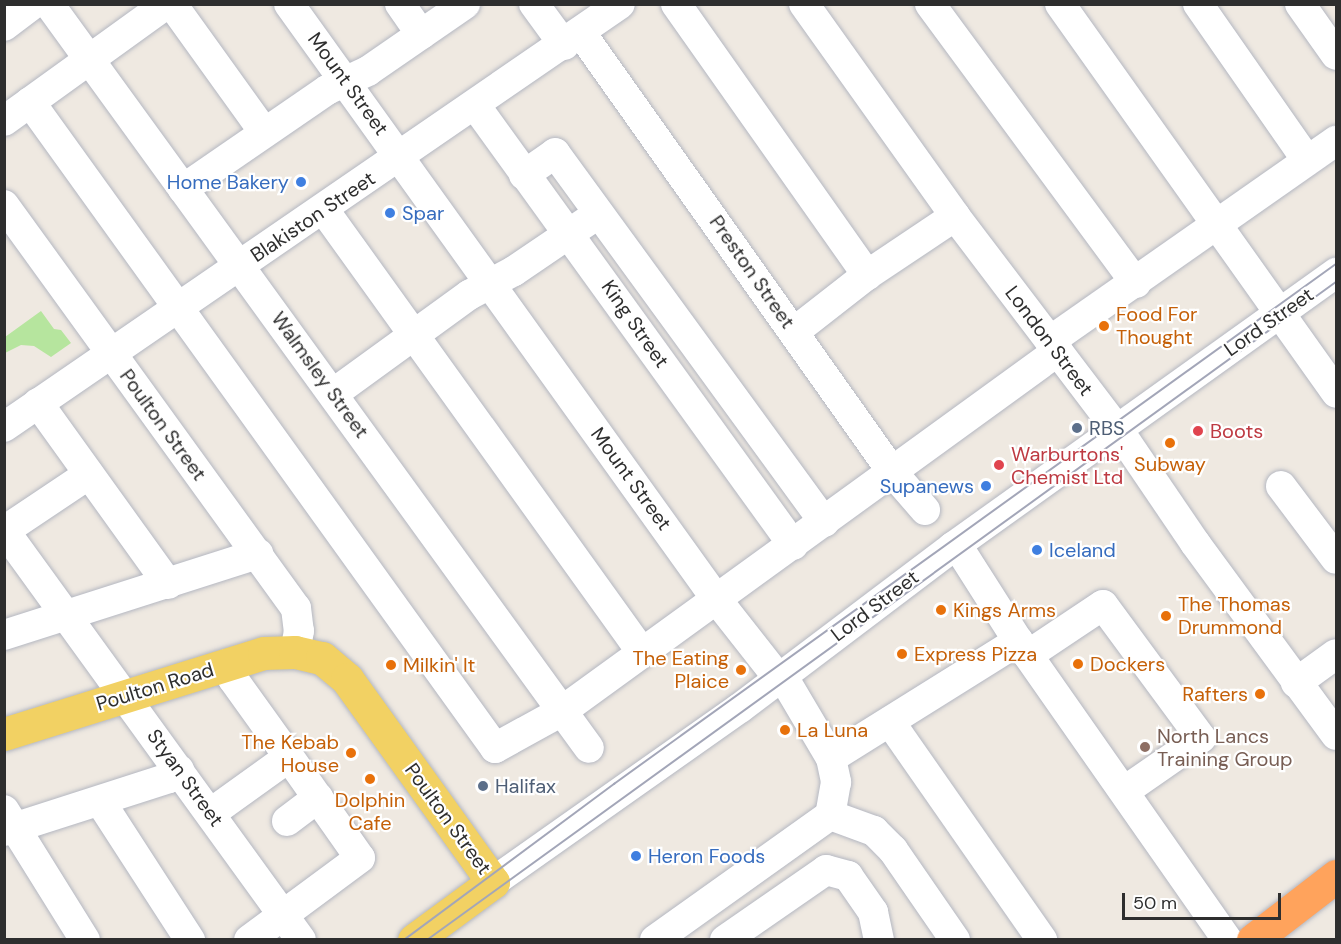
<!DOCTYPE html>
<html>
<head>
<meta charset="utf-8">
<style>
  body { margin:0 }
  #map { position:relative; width:1341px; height:944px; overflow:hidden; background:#efe9e1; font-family:"DM Sans",sans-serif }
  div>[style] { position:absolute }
  .green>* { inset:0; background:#b6e59e }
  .roads { filter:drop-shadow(0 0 2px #b4b7c1) drop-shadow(0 0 2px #b4b7c1) }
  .minor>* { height:30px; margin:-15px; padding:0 15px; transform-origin:15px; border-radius:15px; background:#fff }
  .major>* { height:33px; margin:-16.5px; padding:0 16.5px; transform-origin:16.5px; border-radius:16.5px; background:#f2d163 }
  .highway>* { height:33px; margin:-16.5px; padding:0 16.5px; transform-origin:16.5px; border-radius:16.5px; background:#ffa35c }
  .tram>* { height:1.5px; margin:-0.75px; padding:0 0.75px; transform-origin:0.75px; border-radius:0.75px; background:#a3a6b8 }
  .dots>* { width:16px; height:16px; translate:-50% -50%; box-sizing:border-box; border:3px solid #fff; border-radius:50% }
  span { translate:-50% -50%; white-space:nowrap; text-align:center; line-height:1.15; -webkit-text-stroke:4.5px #fff; paint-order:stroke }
  .street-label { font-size:20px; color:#2e2e2e }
  .shop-label { font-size:20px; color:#366cbe }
  .right { translate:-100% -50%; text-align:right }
  .left { translate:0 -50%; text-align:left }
  .food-label { font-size:20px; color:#c56008 }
  .service-label { font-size:20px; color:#4e5e75 }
  .health-label { font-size:20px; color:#be3a42 }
  .education-label { font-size:20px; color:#785e54 }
  .frame { position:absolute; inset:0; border:6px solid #2e2e2e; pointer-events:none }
  .scale { position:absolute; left:1122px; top:893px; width:159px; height:27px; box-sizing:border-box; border:3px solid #2e2e2e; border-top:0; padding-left:8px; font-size:18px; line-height:21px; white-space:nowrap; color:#2e2e2e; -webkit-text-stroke:4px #fff; paint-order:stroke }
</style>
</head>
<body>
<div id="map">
  <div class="green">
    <i style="clip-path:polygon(41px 311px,54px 329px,61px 330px,71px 343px,51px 357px,34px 346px,21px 345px,5px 353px,5px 337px)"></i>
  </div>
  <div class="roads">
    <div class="minor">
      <i style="left:49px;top:4px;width:919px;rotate:54.03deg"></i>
      <i style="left:172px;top:4px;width:158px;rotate:54.3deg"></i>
      <i style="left:289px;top:4px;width:734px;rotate:54.32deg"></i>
      <i style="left:717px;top:600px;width:89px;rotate:51.8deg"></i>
      <i style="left:772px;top:670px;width:18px;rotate:41deg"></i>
      <i style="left:786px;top:682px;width:88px;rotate:59.4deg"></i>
      <i style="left:831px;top:758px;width:25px;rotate:78deg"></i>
      <i style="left:836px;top:782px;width:34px;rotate:100deg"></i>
      <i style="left:400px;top:4px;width:37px;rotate:55deg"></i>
      <i style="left:534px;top:4px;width:51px;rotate:53.8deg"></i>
      <i style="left:676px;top:4px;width:332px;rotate:54.8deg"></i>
      <i style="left:804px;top:4px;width:260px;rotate:54.5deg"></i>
      <i style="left:955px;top:216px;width:278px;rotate:52.8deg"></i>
      <i style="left:1123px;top:437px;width:128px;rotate:55.8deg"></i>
      <i style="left:1195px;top:543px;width:238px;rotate:53.7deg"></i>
      <i style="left:930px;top:4px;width:347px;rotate:53.6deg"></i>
      <i style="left:1060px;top:4px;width:477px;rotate:54.6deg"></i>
      <i style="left:1198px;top:4px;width:190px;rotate:55.1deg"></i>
      <i style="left:1300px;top:4px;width:62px;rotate:54.8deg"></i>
      <i style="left:4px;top:26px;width:36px;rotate:-37deg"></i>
      <i style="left:581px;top:33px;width:539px;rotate:54.66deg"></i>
      <i style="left:893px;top:473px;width:49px;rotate:49.1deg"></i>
      <i style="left:30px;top:102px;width:796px;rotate:54.25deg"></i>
      <i style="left:495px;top:748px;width:77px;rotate:-28.9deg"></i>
      <i style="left:562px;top:711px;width:613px;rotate:-35.97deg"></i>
      <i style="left:475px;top:105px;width:543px;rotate:54.14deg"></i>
      <i style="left:4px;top:121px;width:200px;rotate:-35.8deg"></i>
      <i style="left:524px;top:175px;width:38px;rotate:-35deg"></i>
      <i style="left:555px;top:153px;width:457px;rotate:53.9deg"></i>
      <i style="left:183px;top:189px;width:175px;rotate:-34.5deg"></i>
      <i style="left:327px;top:90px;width:45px;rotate:-24.9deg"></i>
      <i style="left:368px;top:71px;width:118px;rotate:-34.6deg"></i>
      <i style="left:4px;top:205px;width:498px;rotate:54.1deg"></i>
      <i style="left:296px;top:608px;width:23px;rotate:83deg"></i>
      <i style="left:299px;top:631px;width:21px;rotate:101deg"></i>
      <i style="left:324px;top:210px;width:543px;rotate:54.29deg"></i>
      <i style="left:794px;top:332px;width:93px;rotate:-38deg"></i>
      <i style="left:867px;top:275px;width:106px;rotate:-33.8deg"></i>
      <i style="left:1050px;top:341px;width:349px;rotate:-35deg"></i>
      <i style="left:334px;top:393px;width:167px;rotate:-36deg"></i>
      <i style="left:469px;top:295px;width:51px;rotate:-28.1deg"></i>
      <i style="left:514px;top:271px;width:87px;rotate:-34.2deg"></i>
      <i style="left:38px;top:403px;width:223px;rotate:54.3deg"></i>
      <i style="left:4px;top:427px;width:747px;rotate:-34.48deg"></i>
      <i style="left:1281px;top:486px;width:91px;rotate:53deg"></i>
      <i style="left:4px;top:530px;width:506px;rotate:54.08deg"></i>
      <i style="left:4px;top:531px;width:102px;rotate:-33.8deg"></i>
      <i style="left:953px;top:547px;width:11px;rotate:34deg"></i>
      <i style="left:962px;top:553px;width:104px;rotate:57.5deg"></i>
      <i style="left:1018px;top:641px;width:365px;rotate:55deg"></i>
      <i style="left:4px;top:635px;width:267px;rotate:-17.7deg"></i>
      <i style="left:1028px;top:655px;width:90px;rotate:-33.7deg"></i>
      <i style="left:1103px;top:605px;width:165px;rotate:53.6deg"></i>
      <i style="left:1201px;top:738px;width:91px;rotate:145.3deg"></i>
      <i style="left:227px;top:664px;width:16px;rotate:68deg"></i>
      <i style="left:233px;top:679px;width:96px;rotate:54.3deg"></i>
      <i style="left:1296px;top:683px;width:49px;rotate:-35.9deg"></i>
      <i style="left:890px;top:722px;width:266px;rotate:55.1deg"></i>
      <i style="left:831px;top:758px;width:221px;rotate:-32deg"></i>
      <i style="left:100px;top:801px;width:166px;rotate:57.1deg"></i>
      <i style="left:4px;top:810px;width:153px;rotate:58.1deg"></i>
      <i style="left:211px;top:813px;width:96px;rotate:-35.7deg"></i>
      <i style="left:289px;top:757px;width:123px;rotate:54.9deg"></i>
      <i style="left:360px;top:858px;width:138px;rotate:143.5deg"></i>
      <i style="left:830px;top:815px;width:47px;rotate:20deg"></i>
      <i style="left:874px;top:831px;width:27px;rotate:45deg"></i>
      <i style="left:893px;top:850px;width:109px;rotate:55.4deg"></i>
      <i style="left:287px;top:821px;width:39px;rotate:-37deg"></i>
      <i style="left:4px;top:831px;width:173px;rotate:-17.8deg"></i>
      <i style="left:169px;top:778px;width:13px;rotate:-39deg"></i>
      <i style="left:493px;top:882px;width:302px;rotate:-35.2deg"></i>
      <i style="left:740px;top:708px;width:267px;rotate:-37.1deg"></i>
      <i style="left:953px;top:547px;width:471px;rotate:-35.6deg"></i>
      <i style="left:655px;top:940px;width:215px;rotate:-35.5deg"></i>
      <i style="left:725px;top:940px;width:123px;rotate:-34.7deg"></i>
      <i style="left:826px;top:870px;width:23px;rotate:15deg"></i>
      <i style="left:848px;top:876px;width:44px;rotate:55.2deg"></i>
      <i style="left:873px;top:912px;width:29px;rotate:78deg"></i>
    </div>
    <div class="major">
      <i style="left:4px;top:734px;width:272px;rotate:-17.3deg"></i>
      <i style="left:264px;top:653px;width:31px;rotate:-2deg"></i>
      <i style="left:295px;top:652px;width:28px;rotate:13deg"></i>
      <i style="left:322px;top:658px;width:33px;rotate:40deg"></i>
      <i style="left:347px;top:679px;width:250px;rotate:54.3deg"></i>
      <i style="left:493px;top:882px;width:98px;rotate:143.7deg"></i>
    </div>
    <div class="highway">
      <i style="left:1253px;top:940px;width:105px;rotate:-37.6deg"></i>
    </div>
  </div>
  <div class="tram">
    <i style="left:404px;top:940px;width:262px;rotate:-36.6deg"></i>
    <i style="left:614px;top:784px;width:890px;rotate:-35.76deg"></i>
    <i style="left:427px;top:940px;width:1122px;rotate:-35.9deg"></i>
  </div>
  <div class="dots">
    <i style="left:301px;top:182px;background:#3f7fe0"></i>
    <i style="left:390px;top:213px;background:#3f7fe0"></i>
    <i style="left:1104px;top:326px;background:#e8710a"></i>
    <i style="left:1077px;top:428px;background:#5c6f8a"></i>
    <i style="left:1198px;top:431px;background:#e0444e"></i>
    <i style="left:1170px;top:443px;background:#e8710a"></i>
    <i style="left:999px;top:465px;background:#e0444e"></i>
    <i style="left:986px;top:486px;background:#3f7fe0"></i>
    <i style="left:1037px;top:550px;background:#3f7fe0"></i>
    <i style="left:941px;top:610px;background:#e8710a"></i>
    <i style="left:1166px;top:616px;background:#e8710a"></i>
    <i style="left:902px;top:654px;background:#e8710a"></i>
    <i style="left:1078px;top:664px;background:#e8710a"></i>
    <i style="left:391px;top:665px;background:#e8710a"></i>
    <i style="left:741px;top:670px;background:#e8710a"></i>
    <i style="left:1260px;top:694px;background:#e8710a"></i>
    <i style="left:785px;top:730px;background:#e8710a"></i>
    <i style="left:1145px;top:747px;background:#8d6e63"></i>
    <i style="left:351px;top:753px;background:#e8710a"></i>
    <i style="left:370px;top:779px;background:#e8710a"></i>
    <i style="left:483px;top:786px;background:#5c6f8a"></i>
    <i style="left:636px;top:856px;background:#3f7fe0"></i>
  </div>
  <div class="street-label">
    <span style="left:348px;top:84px;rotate:54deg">Mount Street</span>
    <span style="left:313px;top:217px;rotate:-34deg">Blakiston Street</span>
    <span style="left:752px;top:272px;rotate:55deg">Preston Street</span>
    <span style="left:1269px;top:322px;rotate:-35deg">Lord Street</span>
    <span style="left:635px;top:324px;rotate:55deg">King Street</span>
    <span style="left:1049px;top:341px;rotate:53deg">London Street</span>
    <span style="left:320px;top:375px;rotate:54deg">Walmsley Street</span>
    <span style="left:163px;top:425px;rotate:54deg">Poulton Street</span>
    <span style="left:631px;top:479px;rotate:54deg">Mount Street</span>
    <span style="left:875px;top:606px;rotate:-37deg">Lord Street</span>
    <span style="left:155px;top:687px;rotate:-17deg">Poulton Road</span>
    <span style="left:185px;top:778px;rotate:54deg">Styan Street</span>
    <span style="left:448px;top:819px;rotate:54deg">Poulton Street</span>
  </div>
  <div class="shop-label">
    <span class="right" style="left:289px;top:182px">Home Bakery</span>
    <span class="left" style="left:402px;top:213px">Spar</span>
    <span class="right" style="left:974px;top:486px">Supanews</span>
    <span class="left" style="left:1049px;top:550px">Iceland</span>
    <span class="left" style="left:648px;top:856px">Heron Foods</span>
  </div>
  <div class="food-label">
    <span class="left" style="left:1116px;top:326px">Food For<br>Thought</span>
    <span style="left:1170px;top:464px">Subway</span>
    <span class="left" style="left:1178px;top:616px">The Thomas<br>Drummond</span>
    <span class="left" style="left:953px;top:610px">Kings Arms</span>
    <span class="left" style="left:914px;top:654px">Express Pizza</span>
    <span class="right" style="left:729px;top:670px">The Eating<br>Plaice</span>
    <span class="left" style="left:1090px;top:664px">Dockers</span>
    <span class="left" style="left:403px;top:665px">Milkin' It</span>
    <span class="right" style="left:1248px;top:694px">Rafters</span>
    <span class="left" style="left:797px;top:730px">La Luna</span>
    <span class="right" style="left:339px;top:754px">The Kebab<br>House</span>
    <span style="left:370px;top:812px">Dolphin<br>Cafe</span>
  </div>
  <div class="service-label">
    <span class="left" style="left:1089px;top:428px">RBS</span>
    <span class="left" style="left:495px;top:786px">Halifax</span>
  </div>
  <div class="health-label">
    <span class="left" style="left:1210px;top:431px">Boots</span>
    <span class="left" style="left:1011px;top:466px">Warburtons'<br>Chemist Ltd</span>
  </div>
  <div class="education-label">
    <span class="left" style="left:1157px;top:748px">North Lancs<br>Training Group</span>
  </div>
  <div class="frame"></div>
  <div class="scale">50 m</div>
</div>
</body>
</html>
